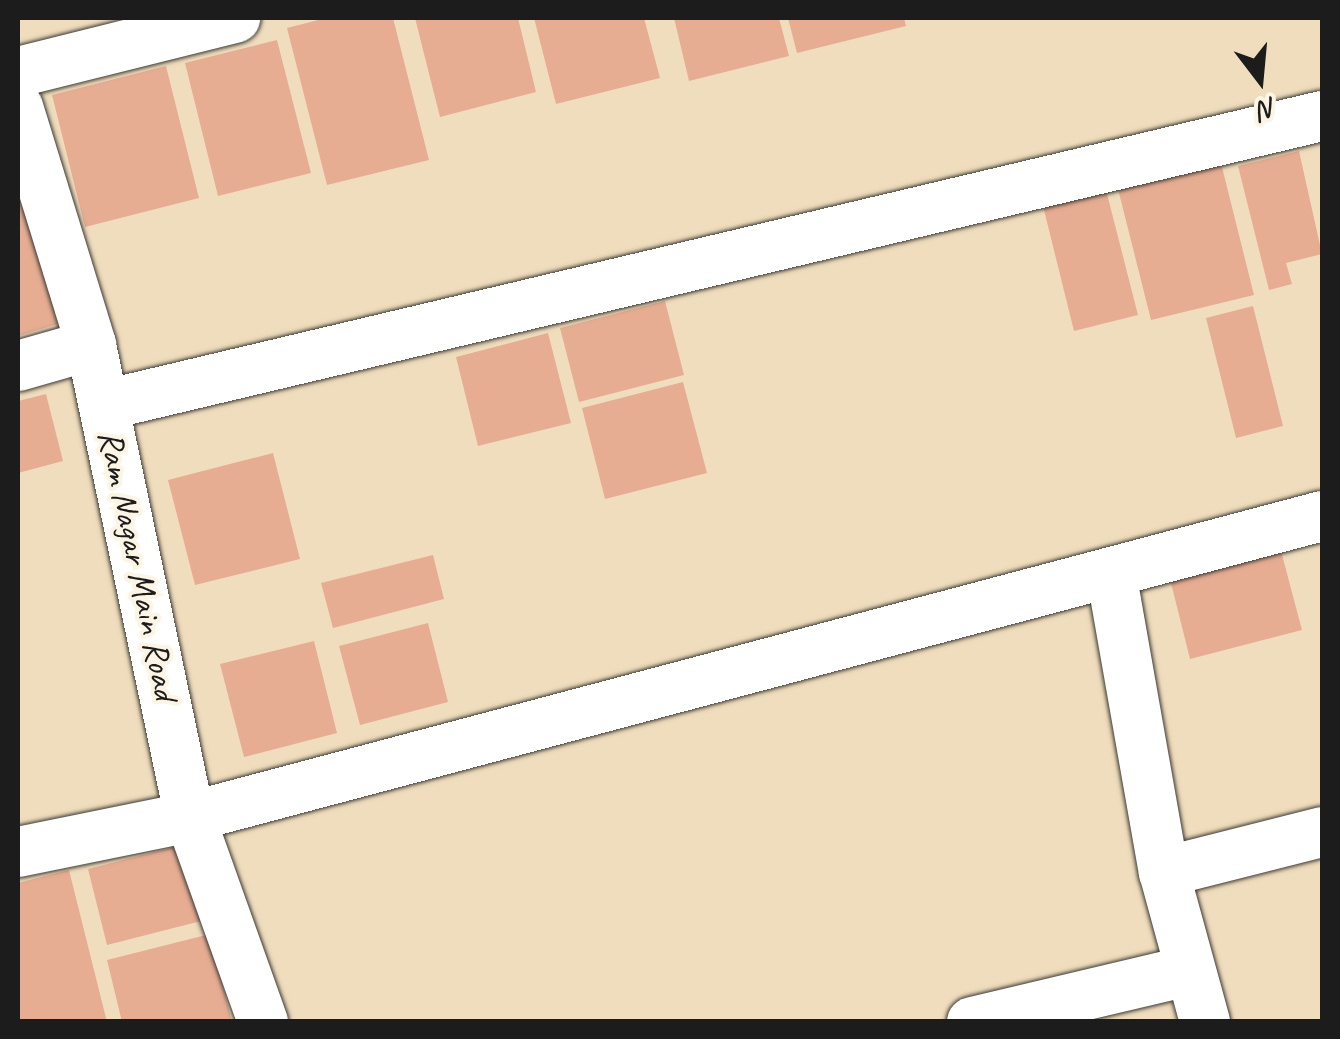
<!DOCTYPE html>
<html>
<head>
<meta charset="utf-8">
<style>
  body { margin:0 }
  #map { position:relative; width:1340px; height:1039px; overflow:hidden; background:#f0ddbd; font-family:Caveat,sans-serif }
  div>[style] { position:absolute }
  .building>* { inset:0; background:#e7ad93 }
  .roads { filter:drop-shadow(0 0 2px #3c3934) drop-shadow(0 0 2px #3c3934) }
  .minor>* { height:50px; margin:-25px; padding:0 25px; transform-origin:25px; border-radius:25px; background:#fff }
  span { translate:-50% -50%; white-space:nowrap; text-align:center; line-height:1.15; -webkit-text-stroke:8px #fcf5e5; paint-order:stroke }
  .street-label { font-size:35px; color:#1c1c1c }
  .frame { position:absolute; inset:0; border:20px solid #1c1c1c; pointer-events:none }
  .north { position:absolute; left:1210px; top:30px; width:100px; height:100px; -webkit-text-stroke:8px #fcf5e5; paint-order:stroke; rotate:164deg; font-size:28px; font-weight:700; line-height:40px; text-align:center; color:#1c1c1c }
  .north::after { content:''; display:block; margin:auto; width:35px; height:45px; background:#1c1c1c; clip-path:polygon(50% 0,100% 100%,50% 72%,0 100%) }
</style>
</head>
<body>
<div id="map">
  <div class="building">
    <i style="clip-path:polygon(326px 18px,393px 18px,429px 160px,327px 185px,287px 28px)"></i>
    <i style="clip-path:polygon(415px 18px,518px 18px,536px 92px,440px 117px)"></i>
    <i style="clip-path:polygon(534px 18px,644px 18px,660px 78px,556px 104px)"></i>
    <i style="clip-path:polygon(674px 18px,779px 18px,789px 56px,689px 81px)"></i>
    <i style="clip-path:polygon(788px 18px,904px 18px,906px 26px,797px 53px)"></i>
    <i style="clip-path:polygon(277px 40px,311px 173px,218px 196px,185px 63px)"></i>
    <i style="clip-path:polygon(166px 66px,199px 198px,85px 227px,52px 95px)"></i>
    <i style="clip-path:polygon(1299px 151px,1322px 254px,1286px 263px,1292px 284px,1269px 290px,1238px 166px)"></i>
    <i style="clip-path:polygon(1219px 155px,1254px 295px,1151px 320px,1116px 181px)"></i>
    <i style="clip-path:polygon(1105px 186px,1138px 315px,1074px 331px,1042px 202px)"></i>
    <i style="clip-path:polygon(19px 189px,58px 324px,18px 336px,18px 189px)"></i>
    <i style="clip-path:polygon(665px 301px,684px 375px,579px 402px,560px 328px)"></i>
    <i style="clip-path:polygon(1253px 306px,1283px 426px,1236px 438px,1206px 318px)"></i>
    <i style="clip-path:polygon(548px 333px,571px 423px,478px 446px,456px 357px)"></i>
    <i style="clip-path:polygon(683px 382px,707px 473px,605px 499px,582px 408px)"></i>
    <i style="clip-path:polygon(46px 394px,63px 461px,18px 473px,18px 401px)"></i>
    <i style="clip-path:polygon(273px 453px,300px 559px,195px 585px,168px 480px)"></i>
    <i style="clip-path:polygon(1281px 551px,1302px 630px,1190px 659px,1170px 579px)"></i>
    <i style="clip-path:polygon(433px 555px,444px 599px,333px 628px,321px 583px)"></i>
    <i style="clip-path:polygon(428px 623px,448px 702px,360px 725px,339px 646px)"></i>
    <i style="clip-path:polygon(314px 641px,337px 733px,244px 757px,220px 664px)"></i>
    <i style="clip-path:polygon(186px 844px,205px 920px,107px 945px,88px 869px)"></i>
    <i style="clip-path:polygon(69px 870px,107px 1022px,18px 1022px,18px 883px)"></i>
    <i style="clip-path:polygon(210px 934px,232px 1022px,122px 1022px,107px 960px)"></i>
  </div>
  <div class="roads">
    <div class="minor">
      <i style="left:18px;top:72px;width:224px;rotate:-14deg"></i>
      <i style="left:18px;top:107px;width:249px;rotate:72.9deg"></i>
      <i style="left:91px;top:345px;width:482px;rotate:78.2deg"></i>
      <i style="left:190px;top:817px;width:218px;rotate:70.4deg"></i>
      <i style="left:18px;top:366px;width:76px;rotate:-16deg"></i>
      <i style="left:105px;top:405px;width:1251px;rotate:-13.36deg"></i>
      <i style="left:1112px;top:578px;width:299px;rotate:80deg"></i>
      <i style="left:1164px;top:872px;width:156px;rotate:74.7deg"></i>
      <i style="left:18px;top:852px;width:176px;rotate:-11.5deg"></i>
      <i style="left:190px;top:817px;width:1171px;rotate:-14.89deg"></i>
      <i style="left:1164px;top:872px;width:163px;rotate:-14.2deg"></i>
      <i style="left:972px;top:1022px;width:221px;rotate:-13.3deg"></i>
    </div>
  </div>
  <div class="street-label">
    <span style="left:138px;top:565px;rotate:78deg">Ram Nagar Main Road</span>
  </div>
  <div class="frame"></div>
  <div class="north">N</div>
</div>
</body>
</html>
